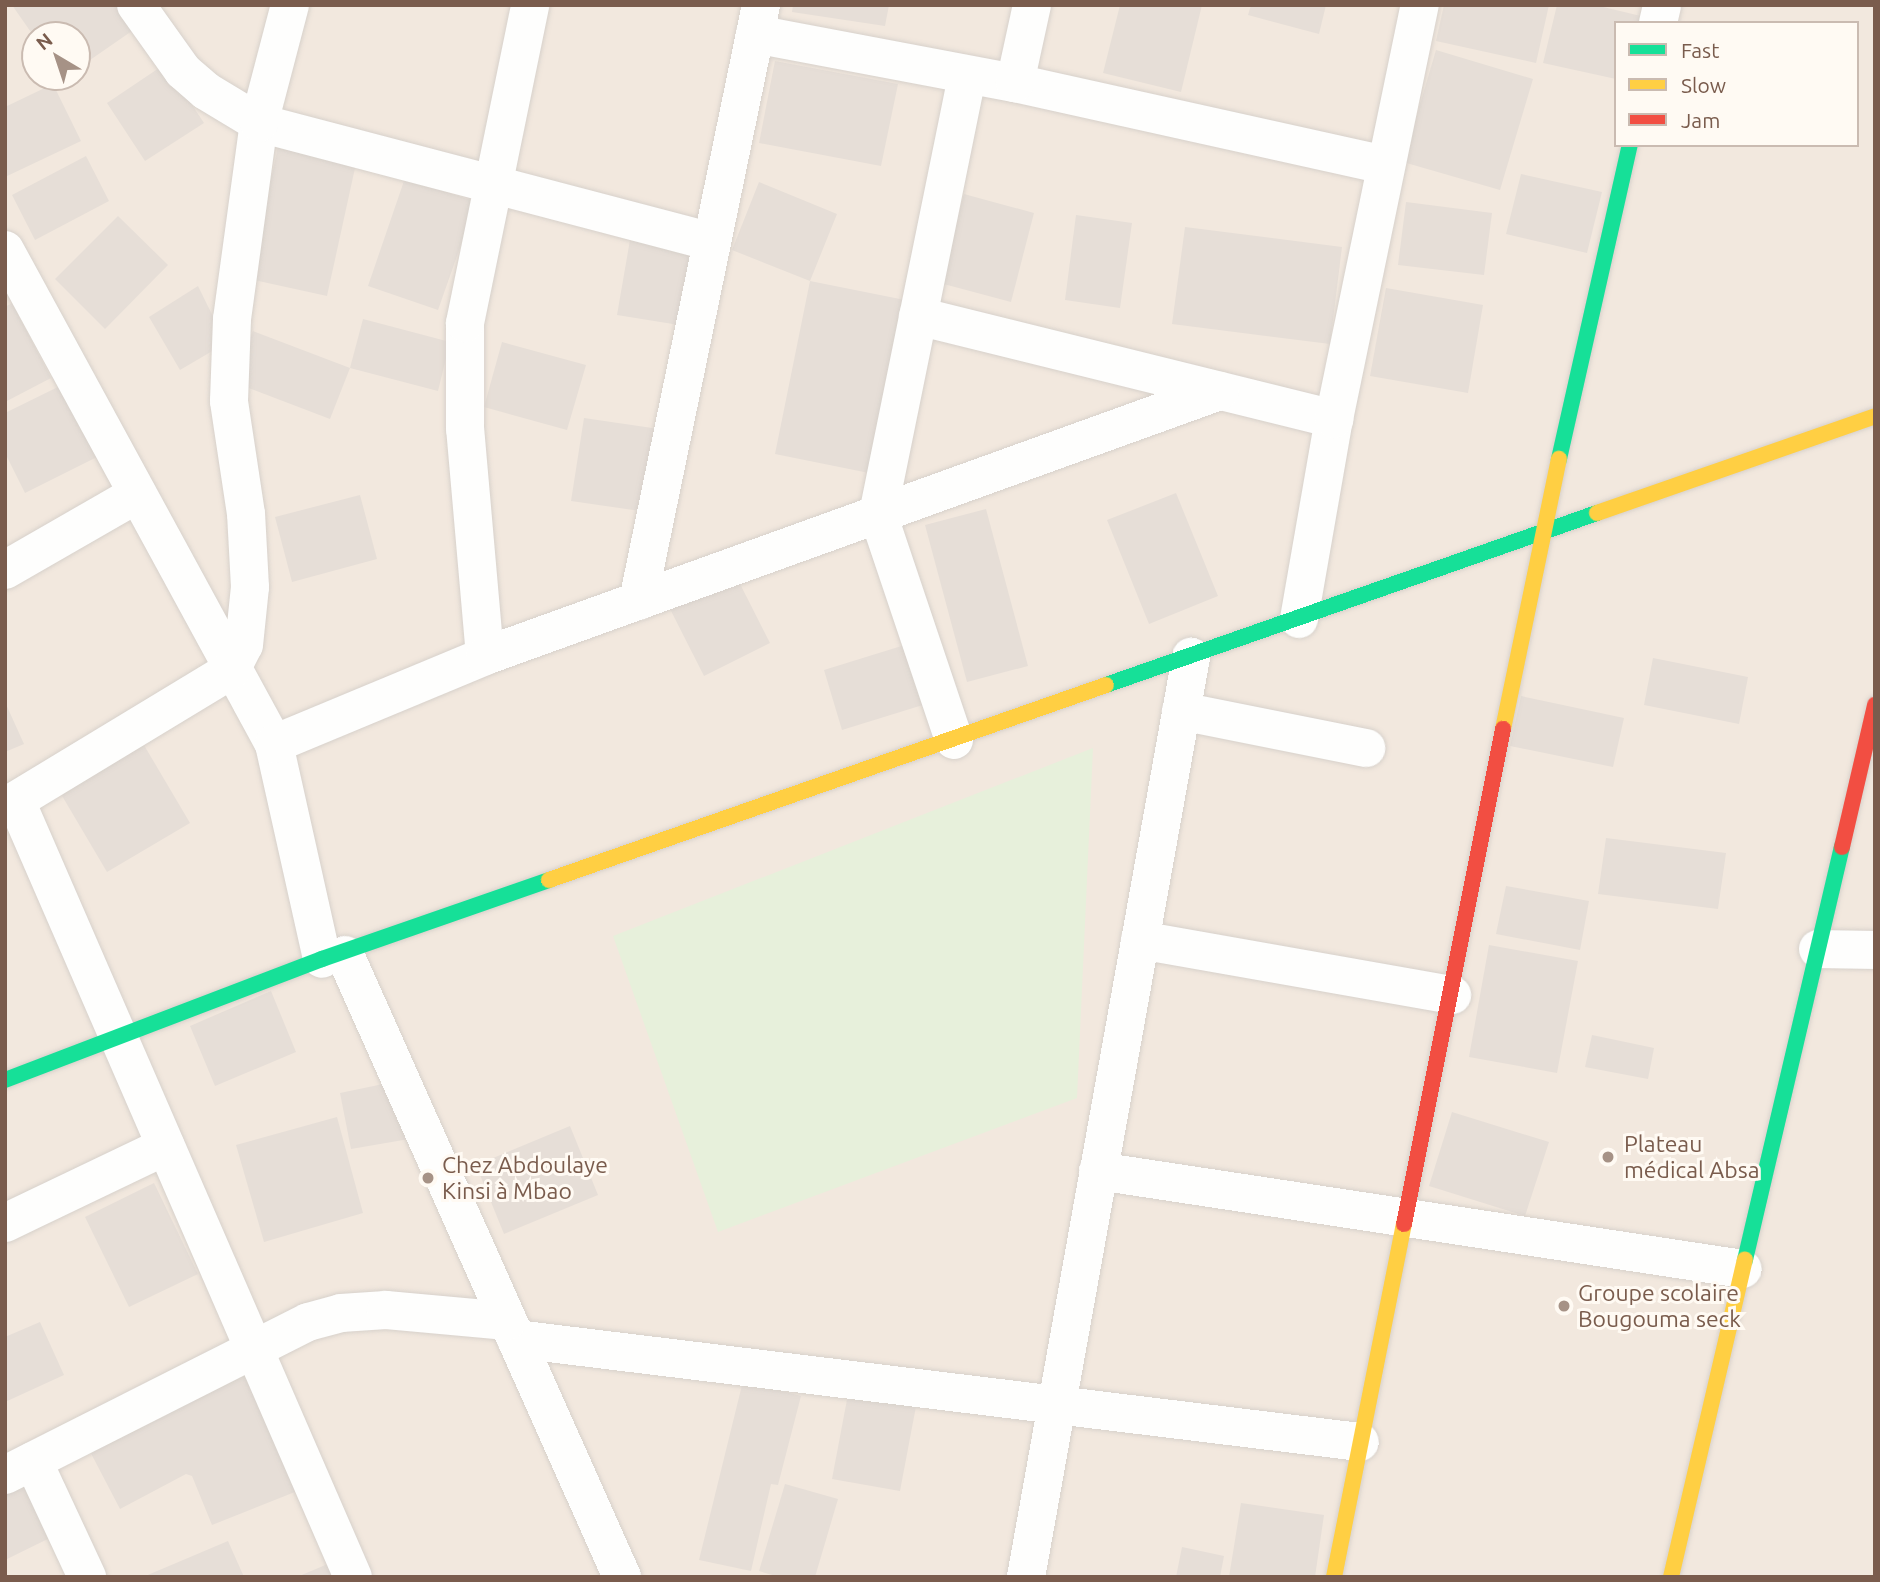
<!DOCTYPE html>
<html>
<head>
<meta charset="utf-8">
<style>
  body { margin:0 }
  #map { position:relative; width:1880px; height:1582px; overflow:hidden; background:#f9f5f0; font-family:Ubuntu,sans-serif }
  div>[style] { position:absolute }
  .residential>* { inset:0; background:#f2e8de }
  .green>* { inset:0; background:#e7f0db }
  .building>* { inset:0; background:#e6ded7 }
  .roads { filter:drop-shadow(0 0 2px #d7d1cb) drop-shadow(0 0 2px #d7d1cb) }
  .street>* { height:38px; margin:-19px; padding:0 19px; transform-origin:19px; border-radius:19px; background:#fefefd }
  .fast>* { height:16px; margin:-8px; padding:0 8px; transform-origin:8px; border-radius:8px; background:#16e098 }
  .slow>* { height:16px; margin:-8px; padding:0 8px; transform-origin:8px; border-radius:8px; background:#ffcf43 }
  .jam>* { height:16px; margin:-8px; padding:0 8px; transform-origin:8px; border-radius:8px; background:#f24e42 }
  .dots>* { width:19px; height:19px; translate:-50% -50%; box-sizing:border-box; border:4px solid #fffaf3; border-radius:50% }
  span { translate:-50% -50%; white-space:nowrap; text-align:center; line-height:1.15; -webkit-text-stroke:6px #fffaf3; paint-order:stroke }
  .poi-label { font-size:23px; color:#7a5c4d }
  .left { translate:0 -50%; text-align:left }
  .frame { position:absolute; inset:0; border:7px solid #7a5c4d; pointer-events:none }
  .legend { position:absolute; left:1614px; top:21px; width:245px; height:126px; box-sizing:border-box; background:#fffaf3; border:2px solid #cabbb1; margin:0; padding:9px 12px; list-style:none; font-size:21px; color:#7a5c4d }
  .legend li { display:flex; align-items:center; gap:14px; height:35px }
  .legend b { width:35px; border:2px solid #cabbb1 }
  .north { position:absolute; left:21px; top:21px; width:70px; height:70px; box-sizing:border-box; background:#fffaf3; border:2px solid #cabbb1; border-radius:50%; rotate:321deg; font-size:19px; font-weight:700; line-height:28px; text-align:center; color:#7a5c4d }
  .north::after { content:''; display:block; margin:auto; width:24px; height:32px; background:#a69286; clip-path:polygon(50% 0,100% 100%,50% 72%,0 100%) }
</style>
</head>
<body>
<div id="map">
  <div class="residential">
    <i style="clip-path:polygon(evenodd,5px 5px,1875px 5px,1875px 1577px,5px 1577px,5px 5px,1616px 23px,1857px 23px,1857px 145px,1616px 145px,1616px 23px,5px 5px,35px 35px,77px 35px,77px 77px,35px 77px,35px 35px)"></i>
  </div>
  <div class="green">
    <i style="clip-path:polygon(1093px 748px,1077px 1098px,718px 1232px,613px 936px)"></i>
  </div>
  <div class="building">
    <i style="clip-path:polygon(12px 5px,129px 5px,142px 24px,77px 69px,77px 35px,35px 38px)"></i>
    <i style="clip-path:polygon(793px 5px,889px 5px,885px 26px,792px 12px)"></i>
    <i style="clip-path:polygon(1120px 5px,1202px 5px,1181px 92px,1103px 73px)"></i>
    <i style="clip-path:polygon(1251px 5px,1326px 5px,1319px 34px,1248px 15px)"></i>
    <i style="clip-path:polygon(1444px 5px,1549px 5px,1536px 63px,1436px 41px)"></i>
    <i style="clip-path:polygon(1557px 5px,1595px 5px,1645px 17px,1644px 23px,1616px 23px,1616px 79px,1543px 63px)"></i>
    <i style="clip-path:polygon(1436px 50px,1533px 79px,1500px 190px,1403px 162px)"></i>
    <i style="clip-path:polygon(775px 61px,898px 84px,881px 166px,759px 143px)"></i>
    <i style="clip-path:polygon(165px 64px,204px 123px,145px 161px,107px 103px)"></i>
    <i style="clip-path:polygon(53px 84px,81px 141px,5px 177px,5px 107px)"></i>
    <i style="clip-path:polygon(279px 143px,357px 159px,327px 296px,249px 279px)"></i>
    <i style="clip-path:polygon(86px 156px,109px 201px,35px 240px,12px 195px)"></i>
    <i style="clip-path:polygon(1521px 174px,1602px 192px,1587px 253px,1506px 234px)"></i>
    <i style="clip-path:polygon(405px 178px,476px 202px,438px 310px,368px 286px)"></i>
    <i style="clip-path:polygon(759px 182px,837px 214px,810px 281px,905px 300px,869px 473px,775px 454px,810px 281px,732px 250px)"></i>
    <i style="clip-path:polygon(964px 194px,1034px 213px,1011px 302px,940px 283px)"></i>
    <i style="clip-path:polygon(1406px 202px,1492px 213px,1484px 275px,1398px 265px)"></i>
    <i style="clip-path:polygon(1076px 215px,1132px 223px,1120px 308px,1065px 300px)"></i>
    <i style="clip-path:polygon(118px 216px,168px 265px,105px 329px,55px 279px)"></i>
    <i style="clip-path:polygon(1185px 227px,1342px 247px,1330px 344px,1172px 324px)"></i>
    <i style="clip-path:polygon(630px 240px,692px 250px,679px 325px,617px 315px)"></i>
    <i style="clip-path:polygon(198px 286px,226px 343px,180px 370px,149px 317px)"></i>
    <i style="clip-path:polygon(1386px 288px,1483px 305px,1468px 393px,1370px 376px)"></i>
    <i style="clip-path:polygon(12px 303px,51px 378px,5px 402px,5px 307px)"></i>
    <i style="clip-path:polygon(363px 319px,450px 342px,438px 391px,350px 368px)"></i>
    <i style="clip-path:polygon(253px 331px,350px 368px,330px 419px,233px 382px)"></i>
    <i style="clip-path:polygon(502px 342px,586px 365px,567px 430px,484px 407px)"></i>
    <i style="clip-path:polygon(62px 385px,97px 457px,25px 493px,5px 453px,5px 413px)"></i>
    <i style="clip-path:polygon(584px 418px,659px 429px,647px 512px,571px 501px)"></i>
    <i style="clip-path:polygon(1176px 493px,1218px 596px,1149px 624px,1107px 520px)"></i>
    <i style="clip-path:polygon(360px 495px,377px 559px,292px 582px,275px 517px)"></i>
    <i style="clip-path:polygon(986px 509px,1028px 666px,967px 682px,925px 525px)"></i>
    <i style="clip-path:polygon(734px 572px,770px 643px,704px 676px,668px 605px)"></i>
    <i style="clip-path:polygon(908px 644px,926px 704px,842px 730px,824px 670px)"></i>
    <i style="clip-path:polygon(1653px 658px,1748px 677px,1739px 724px,1644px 705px)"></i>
    <i style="clip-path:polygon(1521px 696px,1624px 718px,1613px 767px,1510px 746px)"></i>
    <i style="clip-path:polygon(5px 702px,24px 744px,5px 752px)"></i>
    <i style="clip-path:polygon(141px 740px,190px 823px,107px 872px,58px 789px)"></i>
    <i style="clip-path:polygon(1606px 838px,1726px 853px,1718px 909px,1598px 894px)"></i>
    <i style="clip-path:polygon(1506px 886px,1589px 901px,1580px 950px,1496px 934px)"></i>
    <i style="clip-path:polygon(1489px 945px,1578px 961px,1557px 1073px,1469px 1057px)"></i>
    <i style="clip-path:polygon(271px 991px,296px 1052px,215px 1086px,190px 1026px)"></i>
    <i style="clip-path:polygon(1592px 1035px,1654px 1048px,1648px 1079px,1585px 1067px)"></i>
    <i style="clip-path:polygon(393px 1082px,409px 1139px,351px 1149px,340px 1093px)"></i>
    <i style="clip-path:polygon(1452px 1112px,1549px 1142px,1525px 1216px,1429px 1186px)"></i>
    <i style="clip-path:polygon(337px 1117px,363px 1213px,264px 1242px,236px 1145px)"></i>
    <i style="clip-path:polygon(570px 1126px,598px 1195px,504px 1234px,476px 1165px)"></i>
    <i style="clip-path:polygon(154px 1183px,198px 1274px,129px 1307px,85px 1217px)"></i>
    <i style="clip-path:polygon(40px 1322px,64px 1375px,5px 1402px,5px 1337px)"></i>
    <i style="clip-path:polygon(251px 1359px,305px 1488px,212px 1525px,192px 1476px,186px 1474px,120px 1509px,84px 1440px)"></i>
    <i style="clip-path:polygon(743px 1381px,801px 1396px,778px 1485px,771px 1484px,751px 1571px,699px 1560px)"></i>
    <i style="clip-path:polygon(849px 1389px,917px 1401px,900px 1491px,832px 1479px)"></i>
    <i style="clip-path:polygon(38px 1477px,64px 1531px,5px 1560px,5px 1493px)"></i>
    <i style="clip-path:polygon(785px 1484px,838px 1499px,815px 1577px,779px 1577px,759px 1571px)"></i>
    <i style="clip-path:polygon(1241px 1503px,1324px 1515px,1315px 1577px,1229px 1577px)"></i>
    <i style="clip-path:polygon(228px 1541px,244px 1577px,143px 1577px)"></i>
    <i style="clip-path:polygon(1182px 1547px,1224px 1556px,1220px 1577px,1176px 1577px)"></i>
    <i style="clip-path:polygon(349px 1555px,358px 1577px,297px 1577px)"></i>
  </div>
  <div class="roads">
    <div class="street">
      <i style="left:136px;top:5px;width:81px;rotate:54.5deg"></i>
      <i style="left:183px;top:71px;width:30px;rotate:41deg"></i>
      <i style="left:206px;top:91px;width:62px;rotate:31.1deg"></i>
      <i style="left:259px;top:123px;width:468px;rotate:14.7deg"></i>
      <i style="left:1658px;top:23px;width:18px;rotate:-77deg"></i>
      <i style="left:755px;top:34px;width:265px;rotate:10.7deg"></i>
      <i style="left:1015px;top:83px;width:379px;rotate:12.5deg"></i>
      <i style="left:1015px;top:83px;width:80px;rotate:-77.7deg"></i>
      <i style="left:5px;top:250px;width:562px;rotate:61.43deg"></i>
      <i style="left:274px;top:744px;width:220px;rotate:77.4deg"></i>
      <i style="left:918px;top:316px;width:429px;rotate:13.9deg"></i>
      <i style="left:5px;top:570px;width:152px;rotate:-29.9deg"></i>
      <i style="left:638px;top:601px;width:609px;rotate:-78.34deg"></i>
      <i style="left:1299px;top:619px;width:203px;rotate:-80.1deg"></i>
      <i style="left:1334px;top:419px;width:423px;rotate:-78.3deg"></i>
      <i style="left:485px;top:656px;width:228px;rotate:-95deg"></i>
      <i style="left:465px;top:429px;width:106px;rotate:-90deg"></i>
      <i style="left:465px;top:323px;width:325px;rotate:-78.4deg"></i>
      <i style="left:1181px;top:711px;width:189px;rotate:11.3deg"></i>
      <i style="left:954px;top:740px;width:238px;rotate:-108.6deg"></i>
      <i style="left:878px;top:514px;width:448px;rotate:-78.5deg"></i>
      <i style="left:274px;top:744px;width:229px;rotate:-22.6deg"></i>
      <i style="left:485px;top:656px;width:781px;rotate:-19.83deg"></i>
      <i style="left:16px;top:801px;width:846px;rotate:66.53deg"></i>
      <i style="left:5px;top:807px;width:264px;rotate:-31.2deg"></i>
      <i style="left:231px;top:670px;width:28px;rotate:-63deg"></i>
      <i style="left:244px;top:645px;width:58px;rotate:-84.1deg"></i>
      <i style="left:250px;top:587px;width:73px;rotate:-93.1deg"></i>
      <i style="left:246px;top:514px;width:114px;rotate:-98.6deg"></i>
      <i style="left:229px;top:401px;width:82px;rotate:-87.9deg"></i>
      <i style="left:232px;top:319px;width:198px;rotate:-82.2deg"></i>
      <i style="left:259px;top:123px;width:122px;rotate:-75.3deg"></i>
      <i style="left:1140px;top:940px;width:317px;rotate:10deg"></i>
      <i style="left:1818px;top:949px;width:57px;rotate:1deg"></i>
      <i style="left:345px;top:955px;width:681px;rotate:65.99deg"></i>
      <i style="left:1098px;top:1171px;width:652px;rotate:8.64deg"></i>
      <i style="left:5px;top:1223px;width:178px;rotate:-25.6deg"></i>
      <i style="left:516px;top:1339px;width:850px;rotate:6.96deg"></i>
      <i style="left:33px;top:1461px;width:128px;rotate:65deg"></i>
      <i style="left:5px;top:1475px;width:339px;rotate:-26.8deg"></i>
      <i style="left:308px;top:1322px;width:34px;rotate:-15deg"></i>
      <i style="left:341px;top:1313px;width:45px;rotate:-3.8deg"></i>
      <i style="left:386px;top:1310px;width:122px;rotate:5.2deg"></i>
      <i style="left:1026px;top:1577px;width:935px;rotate:-79.83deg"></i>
    </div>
    <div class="fast">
      <i style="left:1559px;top:459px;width:322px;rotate:-77.3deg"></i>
      <i style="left:1106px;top:685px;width:520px;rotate:-19.31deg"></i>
      <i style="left:5px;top:1080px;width:339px;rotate:-20.9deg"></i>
      <i style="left:322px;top:959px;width:240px;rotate:-19.2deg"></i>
      <i style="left:1745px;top:1260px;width:424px;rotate:-76.8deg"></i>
    </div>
    <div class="slow">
      <i style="left:1597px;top:513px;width:294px;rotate:-19.2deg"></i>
      <i style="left:1503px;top:729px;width:276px;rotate:-78.3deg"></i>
      <i style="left:549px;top:880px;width:590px;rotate:-19.29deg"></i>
      <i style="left:1334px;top:1577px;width:360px;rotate:-78.8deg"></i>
      <i style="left:1671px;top:1577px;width:326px;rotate:-76.9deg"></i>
    </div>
    <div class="jam">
      <i style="left:1842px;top:847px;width:146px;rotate:-76.9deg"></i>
      <i style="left:1404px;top:1224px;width:505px;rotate:-78.69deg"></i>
    </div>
  </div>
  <div class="dots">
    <i style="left:1608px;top:1157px;background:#a69286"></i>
    <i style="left:428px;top:1178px;background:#a69286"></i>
    <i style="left:1564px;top:1306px;background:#a69286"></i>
  </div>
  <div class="poi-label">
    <span class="left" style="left:1624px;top:1157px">Plateau<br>médical Absa</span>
    <span class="left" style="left:442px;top:1178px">Chez Abdoulaye<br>Kinsi à Mbao</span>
    <span class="left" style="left:1578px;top:1306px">Groupe scolaire<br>Bougouma seck</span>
  </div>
  <div class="frame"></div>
  <ul class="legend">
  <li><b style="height:9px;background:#16e098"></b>Fast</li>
  <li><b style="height:9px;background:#ffcf43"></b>Slow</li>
  <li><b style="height:9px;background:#f24e42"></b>Jam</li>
  </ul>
  <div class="north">N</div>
</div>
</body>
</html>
